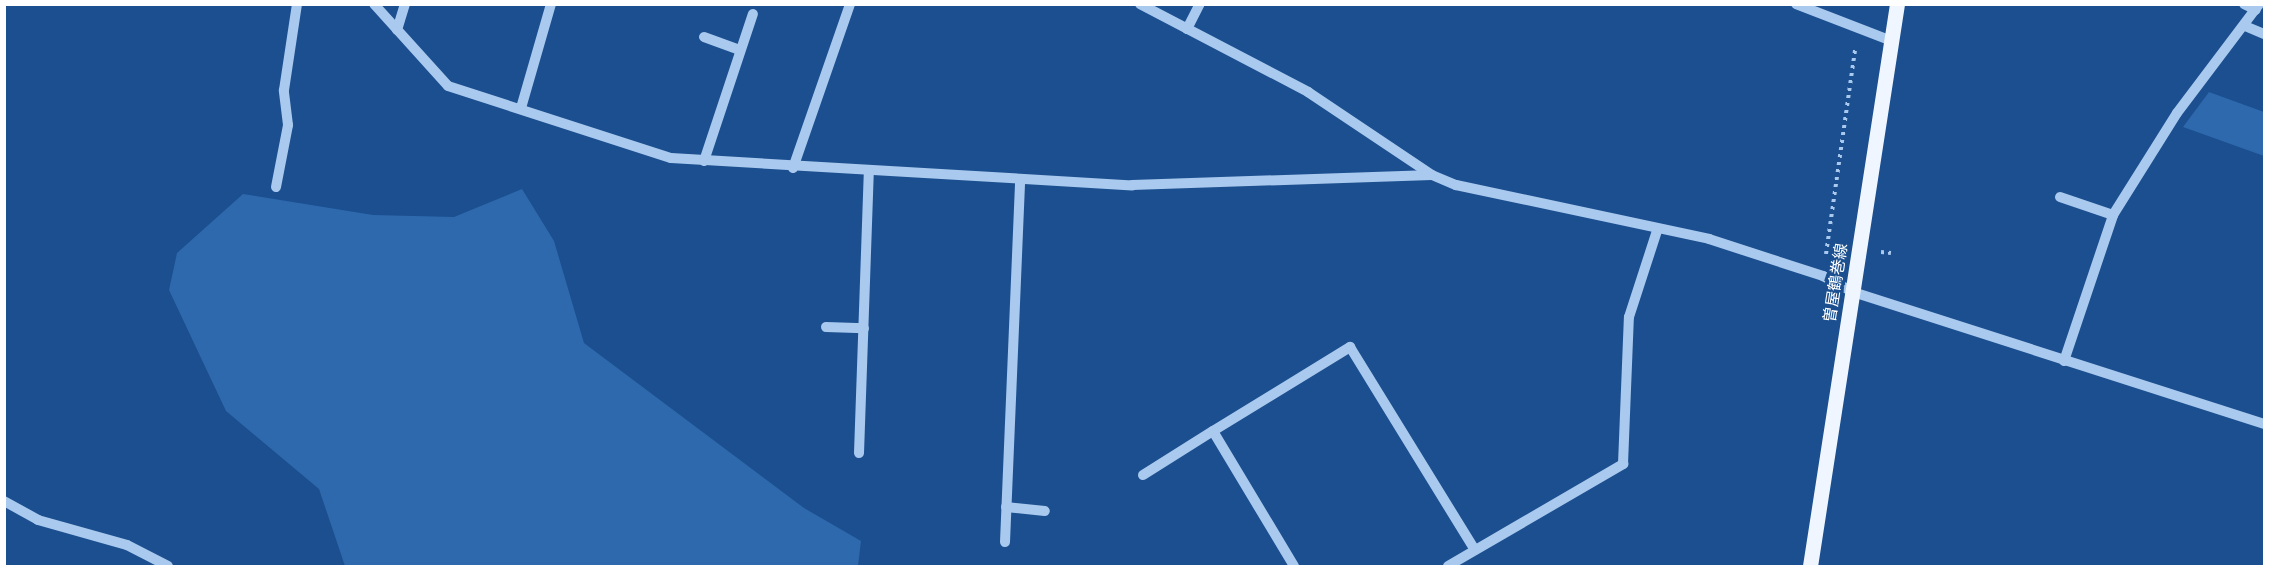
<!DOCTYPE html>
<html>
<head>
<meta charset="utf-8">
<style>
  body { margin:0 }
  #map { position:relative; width:2269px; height:571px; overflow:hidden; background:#1b4f8f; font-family:"DejaVu Sans","Noto Sans JP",sans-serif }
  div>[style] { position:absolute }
  .green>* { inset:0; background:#2e69ad }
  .path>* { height:4px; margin-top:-2px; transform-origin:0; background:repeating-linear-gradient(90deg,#a9c9ee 0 3px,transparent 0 7.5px) }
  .minor>* { height:10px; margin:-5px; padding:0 5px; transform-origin:5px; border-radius:5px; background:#a9c9ee }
  .major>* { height:15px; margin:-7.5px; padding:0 7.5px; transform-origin:7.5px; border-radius:7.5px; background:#f0f6ff }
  span { translate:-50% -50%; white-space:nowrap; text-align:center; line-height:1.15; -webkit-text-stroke:6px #1b4f8f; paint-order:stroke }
  .street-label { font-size:16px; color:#fff }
  .frame { position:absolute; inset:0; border:6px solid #fff; pointer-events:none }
</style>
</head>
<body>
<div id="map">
  <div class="green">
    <i style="clip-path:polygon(2209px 92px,2264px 112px,2264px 156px,2183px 127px)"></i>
    <i style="clip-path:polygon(522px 189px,554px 241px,584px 343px,804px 508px,861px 541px,858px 566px,345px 566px,319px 489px,226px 411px,169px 290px,177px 253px,243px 194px,373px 215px,454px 217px)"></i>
  </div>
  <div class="path">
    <i style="left:1881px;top:252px;width:10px;rotate:6deg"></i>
    <i style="left:1826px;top:254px;width:206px;rotate:-81.9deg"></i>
  </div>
  <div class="minor">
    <i style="left:374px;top:4px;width:110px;rotate:47.9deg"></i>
    <i style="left:448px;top:86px;width:234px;rotate:17.9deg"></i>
    <i style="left:671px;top:158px;width:462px;rotate:3.4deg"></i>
    <i style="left:1132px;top:185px;width:300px;rotate:-1.9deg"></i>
    <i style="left:1140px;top:4px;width:190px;rotate:27.6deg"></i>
    <i style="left:1308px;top:92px;width:149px;rotate:33.8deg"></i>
    <i style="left:1432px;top:175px;width:26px;rotate:23deg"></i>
    <i style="left:1456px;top:185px;width:259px;rotate:12deg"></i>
    <i style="left:1709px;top:239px;width:120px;rotate:18deg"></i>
    <i style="left:1823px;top:276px;width:34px;rotate:28deg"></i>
    <i style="left:1853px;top:292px;width:432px;rotate:17.8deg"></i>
    <i style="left:1796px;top:4px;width:103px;rotate:21.1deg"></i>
    <i style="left:2244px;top:4px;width:13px;rotate:27deg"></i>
    <i style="left:2245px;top:26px;width:21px;rotate:23deg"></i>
    <i style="left:1187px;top:29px;width:28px;rotate:-63deg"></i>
    <i style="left:397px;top:30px;width:27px;rotate:-73deg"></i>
    <i style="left:704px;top:37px;width:38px;rotate:20deg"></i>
    <i style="left:521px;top:108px;width:108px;rotate:-73.9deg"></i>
    <i style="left:704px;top:161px;width:155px;rotate:-71.6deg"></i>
    <i style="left:793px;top:168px;width:174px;rotate:-70.8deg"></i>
    <i style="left:276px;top:187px;width:63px;rotate:-79deg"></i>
    <i style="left:288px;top:125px;width:35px;rotate:-97deg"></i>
    <i style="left:284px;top:90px;width:87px;rotate:-81.4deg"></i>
    <i style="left:2060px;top:197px;width:56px;rotate:18.8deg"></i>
    <i style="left:826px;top:327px;width:38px;rotate:2deg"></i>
    <i style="left:2064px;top:361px;width:154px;rotate:-71.4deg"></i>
    <i style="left:2113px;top:215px;width:120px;rotate:-57.9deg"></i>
    <i style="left:2177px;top:113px;width:136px;rotate:-53deg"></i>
    <i style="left:859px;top:453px;width:281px;rotate:-88deg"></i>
    <i style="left:1143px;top:475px;width:83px;rotate:-32.2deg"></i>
    <i style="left:4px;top:501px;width:39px;rotate:29deg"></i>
    <i style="left:38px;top:520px;width:92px;rotate:15.7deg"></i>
    <i style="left:127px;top:545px;width:46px;rotate:27.1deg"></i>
    <i style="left:1006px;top:507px;width:39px;rotate:6deg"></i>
    <i style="left:1005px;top:542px;width:363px;rotate:-87.6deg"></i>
    <i style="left:1294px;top:566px;width:157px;rotate:-121deg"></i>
    <i style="left:1213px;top:431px;width:161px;rotate:-31.5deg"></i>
    <i style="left:1350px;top:347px;width:238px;rotate:58.4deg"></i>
    <i style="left:1448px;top:566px;width:203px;rotate:-30.2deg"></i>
    <i style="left:1623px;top:464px;width:147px;rotate:-87.7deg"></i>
    <i style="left:1629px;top:317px;width:90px;rotate:-72deg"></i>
  </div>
  <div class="major">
    <i style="left:1810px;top:566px;width:569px;rotate:-81.2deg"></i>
  </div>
  <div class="street-label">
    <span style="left:1836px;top:283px;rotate:-81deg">曽屋鶴巻線</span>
  </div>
  <div class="frame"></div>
</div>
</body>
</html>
